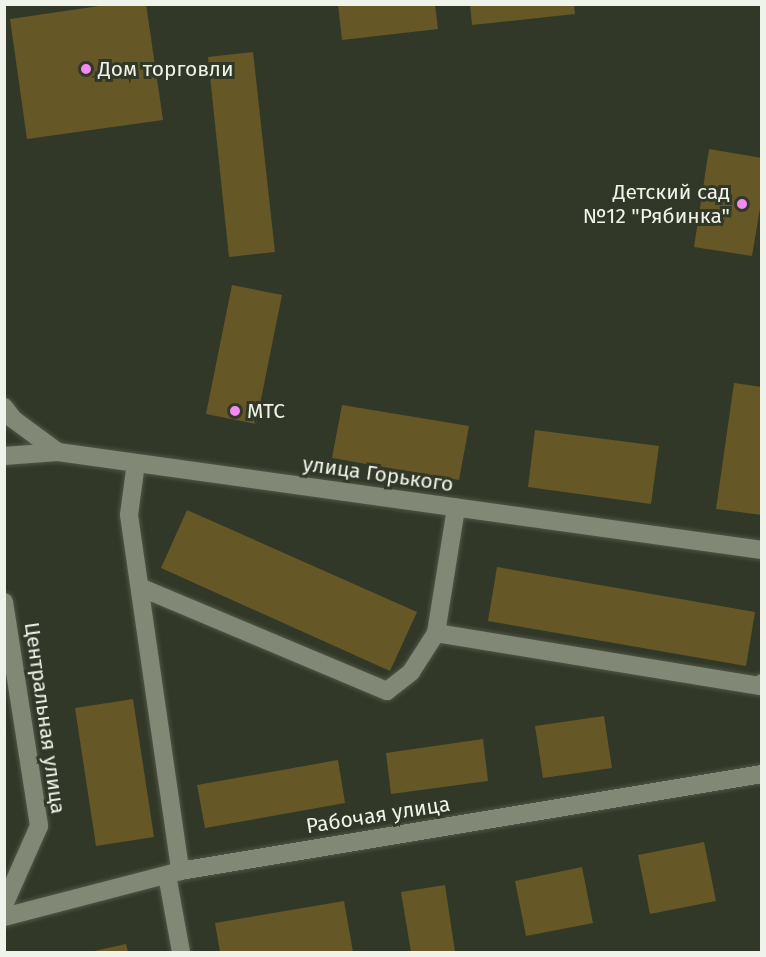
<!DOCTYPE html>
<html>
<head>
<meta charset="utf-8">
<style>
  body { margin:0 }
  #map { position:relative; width:766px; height:957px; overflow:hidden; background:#323828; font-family:"Fira Sans",sans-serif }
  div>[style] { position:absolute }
  .building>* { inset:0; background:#655726 }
  .roads { filter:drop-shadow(0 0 2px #515748) drop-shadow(0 0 2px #515748) }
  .minor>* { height:18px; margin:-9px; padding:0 9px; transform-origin:9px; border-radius:9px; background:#818976 }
  .dots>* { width:16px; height:16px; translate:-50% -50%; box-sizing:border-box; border:3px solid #323828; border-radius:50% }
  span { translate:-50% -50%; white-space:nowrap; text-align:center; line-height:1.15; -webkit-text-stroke:6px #323828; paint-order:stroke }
  .poi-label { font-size:21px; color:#eff3e9 }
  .left { translate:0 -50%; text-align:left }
  .right { translate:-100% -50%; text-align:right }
  .street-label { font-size:21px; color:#eff3e9 }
  .frame { position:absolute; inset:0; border:6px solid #eff3e9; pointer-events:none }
</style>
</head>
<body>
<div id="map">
  <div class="building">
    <i style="clip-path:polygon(113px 4px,146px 4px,163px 120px,27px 139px,10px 19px)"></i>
    <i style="clip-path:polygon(338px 4px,435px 4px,438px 29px,342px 40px)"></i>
    <i style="clip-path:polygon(470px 4px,574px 4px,575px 14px,472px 25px)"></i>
    <i style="clip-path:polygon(253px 52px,275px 252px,229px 257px,208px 57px)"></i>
    <i style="clip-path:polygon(709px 149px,762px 158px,762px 196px,752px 256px,694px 247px)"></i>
    <i style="clip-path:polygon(232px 285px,282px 295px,256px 424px,206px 414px)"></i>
    <i style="clip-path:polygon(734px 383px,762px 387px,762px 515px,716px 509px)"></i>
    <i style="clip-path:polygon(342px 405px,469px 426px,459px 480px,332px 458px)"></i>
    <i style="clip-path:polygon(535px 430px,659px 446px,651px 504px,528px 487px)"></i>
    <i style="clip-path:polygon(187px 510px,417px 612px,390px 671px,161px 568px)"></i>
    <i style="clip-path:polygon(497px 567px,755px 612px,746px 666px,488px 621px)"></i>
    <i style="clip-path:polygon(133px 699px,154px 837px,96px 846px,75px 708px)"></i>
    <i style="clip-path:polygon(604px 716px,612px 768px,543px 778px,535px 726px)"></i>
    <i style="clip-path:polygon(483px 739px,488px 781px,391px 794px,386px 753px)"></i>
    <i style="clip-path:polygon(338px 760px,345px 803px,205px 828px,197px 785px)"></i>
    <i style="clip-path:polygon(704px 842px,716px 901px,650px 914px,638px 855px)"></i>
    <i style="clip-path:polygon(582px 867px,593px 923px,526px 936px,515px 881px)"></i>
    <i style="clip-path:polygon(445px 885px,455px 952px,411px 952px,401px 892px)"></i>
    <i style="clip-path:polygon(344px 901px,353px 952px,220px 952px,215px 923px)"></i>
    <i style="clip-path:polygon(126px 944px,128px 952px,90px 952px)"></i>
  </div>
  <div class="roads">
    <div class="minor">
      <i style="left:4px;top:407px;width:15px;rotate:53deg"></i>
      <i style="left:13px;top:419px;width:56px;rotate:36.3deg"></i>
      <i style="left:58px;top:452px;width:711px;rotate:7.92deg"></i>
      <i style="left:4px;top:456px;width:54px;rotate:-4.2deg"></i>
      <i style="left:136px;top:463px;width:52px;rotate:97.7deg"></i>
      <i style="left:129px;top:515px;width:360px;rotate:81.8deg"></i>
      <i style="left:142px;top:588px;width:266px;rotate:22.8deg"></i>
      <i style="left:387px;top:691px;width:31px;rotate:-38deg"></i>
      <i style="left:411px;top:672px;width:46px;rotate:-57.3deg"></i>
      <i style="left:436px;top:633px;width:329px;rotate:9.3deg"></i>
      <i style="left:761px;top:686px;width:3px;rotate:-72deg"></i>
      <i style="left:4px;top:602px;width:227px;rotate:81.1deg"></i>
      <i style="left:39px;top:826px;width:86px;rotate:113.9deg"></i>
      <i style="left:436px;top:633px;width:127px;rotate:-80.9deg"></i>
      <i style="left:167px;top:875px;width:78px;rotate:79.7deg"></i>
      <i style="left:4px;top:917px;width:182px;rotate:-14.6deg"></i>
      <i style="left:180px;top:871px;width:590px;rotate:-9.46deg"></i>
    </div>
  </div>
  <div class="dots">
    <i style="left:86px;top:69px;background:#f38af1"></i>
    <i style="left:742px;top:204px;background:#f38af1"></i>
    <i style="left:235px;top:411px;background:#f38af1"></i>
  </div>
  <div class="poi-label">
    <span class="left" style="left:98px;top:69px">Дом торговли</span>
    <span class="right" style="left:730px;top:204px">Детский сад<br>№12 "Рябинка"</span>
    <span class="left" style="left:247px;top:411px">МТС</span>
  </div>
  <div class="street-label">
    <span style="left:378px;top:474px;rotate:8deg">улица Горького</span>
    <span style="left:45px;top:718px;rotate:82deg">Центральная улица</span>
    <span style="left:378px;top:815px;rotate:-9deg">Рабочая улица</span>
  </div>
  <div class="frame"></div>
</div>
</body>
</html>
